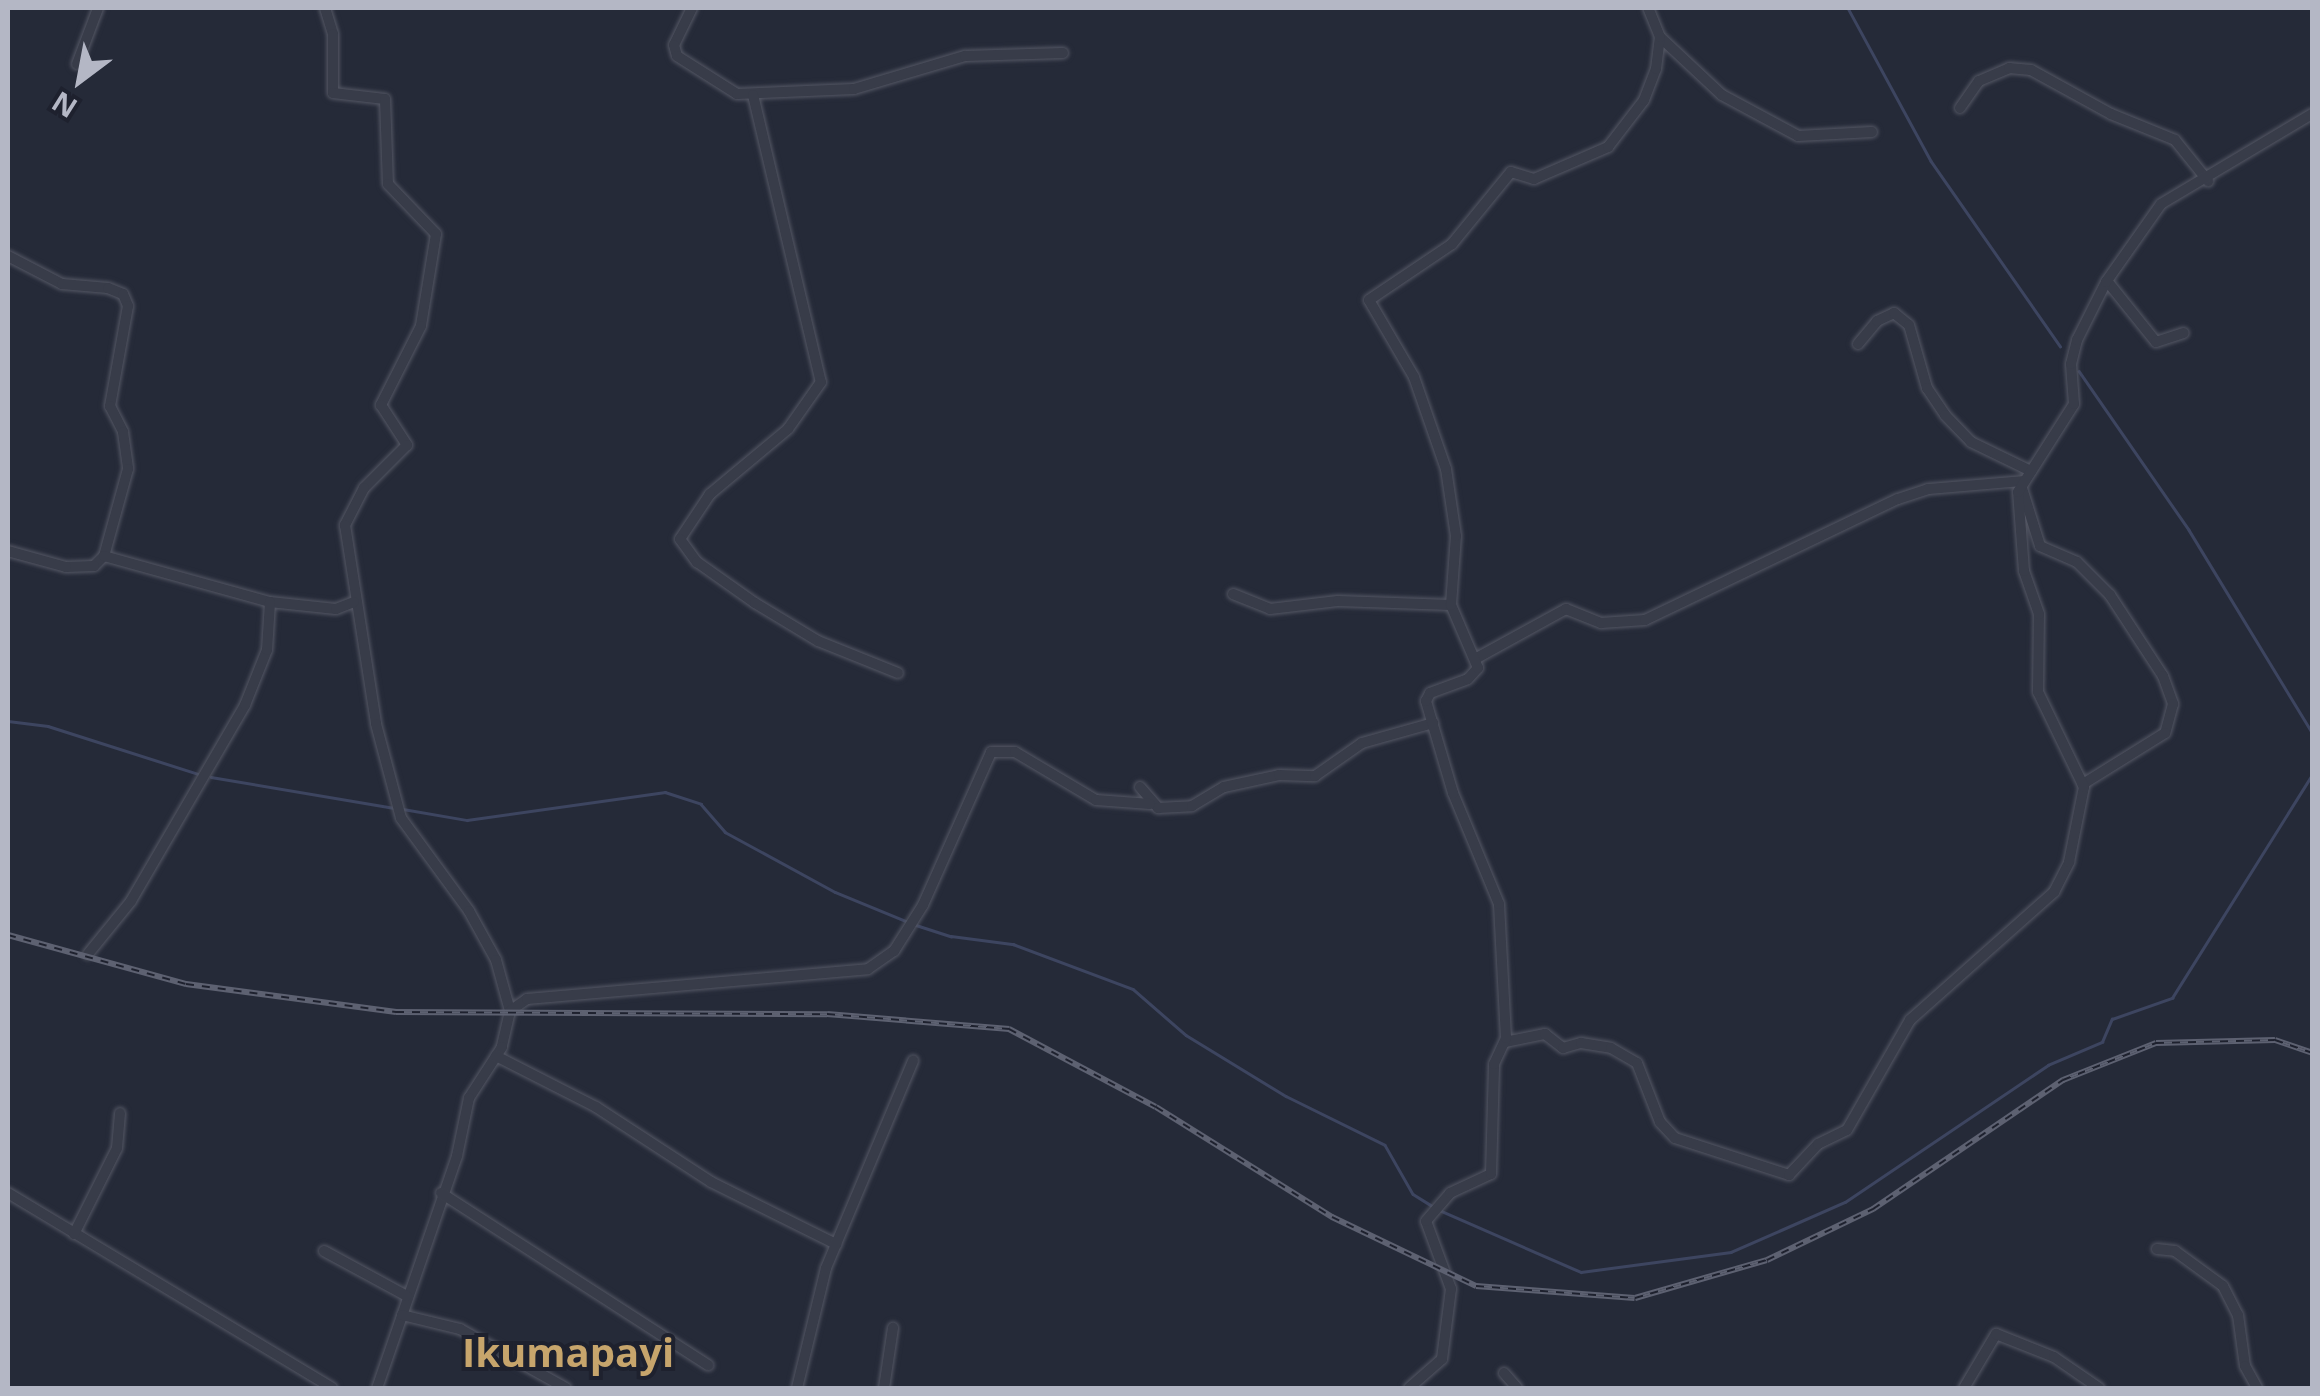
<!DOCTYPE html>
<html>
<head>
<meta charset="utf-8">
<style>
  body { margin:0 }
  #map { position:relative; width:2320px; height:1396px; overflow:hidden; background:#252a38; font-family:"Open Sans",sans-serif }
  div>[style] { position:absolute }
  .stream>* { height:2.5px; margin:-1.25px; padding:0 1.25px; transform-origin:1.25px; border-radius:1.25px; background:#3d4560 }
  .roads { filter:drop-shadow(0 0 2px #545764) drop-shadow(0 0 2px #545764) }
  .minor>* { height:10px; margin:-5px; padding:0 5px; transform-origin:5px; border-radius:5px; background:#383c49 }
  .rail>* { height:6px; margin-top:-3px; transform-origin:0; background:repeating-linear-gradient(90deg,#1e212e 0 8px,#5d6171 0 16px); box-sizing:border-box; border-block:2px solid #5d6171 }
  span { translate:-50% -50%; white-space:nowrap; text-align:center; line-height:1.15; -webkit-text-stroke:8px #1e212e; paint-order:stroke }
  .quarter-label { font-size:40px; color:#c7a56c; font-weight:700 }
  .frame { position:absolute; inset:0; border:10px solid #b4b7c5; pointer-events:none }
  .north { position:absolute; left:30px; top:30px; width:100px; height:100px; -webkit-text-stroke:8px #1e212e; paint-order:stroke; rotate:212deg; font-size:28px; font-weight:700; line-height:40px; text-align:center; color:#b4b7c5 }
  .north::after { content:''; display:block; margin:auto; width:35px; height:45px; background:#b4b7c5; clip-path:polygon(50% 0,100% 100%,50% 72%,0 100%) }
</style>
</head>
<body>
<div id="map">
  <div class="stream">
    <i style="left:1848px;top:8px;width:174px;rotate:61.5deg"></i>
    <i style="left:1931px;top:161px;width:226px;rotate:55.1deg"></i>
    <i style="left:2079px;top:371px;width:193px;rotate:55.3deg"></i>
    <i style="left:2189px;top:530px;width:237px;rotate:58.7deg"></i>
    <i style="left:8px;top:721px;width:40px;rotate:7.1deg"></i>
    <i style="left:48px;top:726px;width:157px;rotate:17.7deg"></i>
    <i style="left:211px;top:777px;width:187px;rotate:9.6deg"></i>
    <i style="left:403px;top:809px;width:65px;rotate:9.8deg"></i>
    <i style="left:467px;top:820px;width:200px;rotate:-8deg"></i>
    <i style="left:665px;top:792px;width:38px;rotate:18deg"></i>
    <i style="left:701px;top:804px;width:37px;rotate:49deg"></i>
    <i style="left:725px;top:832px;width:125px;rotate:28.6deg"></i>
    <i style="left:835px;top:892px;width:77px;rotate:22.2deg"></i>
    <i style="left:913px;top:924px;width:40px;rotate:18deg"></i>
    <i style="left:951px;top:936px;width:63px;rotate:7.4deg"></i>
    <i style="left:1013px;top:944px;width:128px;rotate:20.6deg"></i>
    <i style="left:1133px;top:989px;width:70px;rotate:41deg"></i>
    <i style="left:1186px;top:1035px;width:117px;rotate:31.4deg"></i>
    <i style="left:1286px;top:1096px;width:110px;rotate:26.3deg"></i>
    <i style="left:1385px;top:1145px;width:56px;rotate:60.3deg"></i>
    <i style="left:1413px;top:1194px;width:22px;rotate:32deg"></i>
    <i style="left:1439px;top:1210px;width:155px;rotate:23.6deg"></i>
    <i style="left:1581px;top:1272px;width:151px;rotate:-7.6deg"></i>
    <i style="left:1731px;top:1252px;width:124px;rotate:-23.7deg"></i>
    <i style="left:1845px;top:1202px;width:245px;rotate:-34deg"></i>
    <i style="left:2048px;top:1065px;width:59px;rotate:-23.1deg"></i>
    <i style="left:2102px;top:1042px;width:25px;rotate:-67deg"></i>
    <i style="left:2112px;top:1019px;width:64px;rotate:-19.3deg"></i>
    <i style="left:2172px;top:998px;width:263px;rotate:-57.9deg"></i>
  </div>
  <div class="roads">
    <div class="minor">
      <i style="left:325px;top:8px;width:27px;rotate:73deg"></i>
      <i style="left:333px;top:34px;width:59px;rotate:90deg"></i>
      <i style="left:333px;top:93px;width:52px;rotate:6.6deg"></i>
      <i style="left:385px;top:99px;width:85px;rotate:88deg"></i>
      <i style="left:388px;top:184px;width:69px;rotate:46.2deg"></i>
      <i style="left:436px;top:234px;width:93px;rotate:99.3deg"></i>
      <i style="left:421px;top:326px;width:89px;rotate:116.9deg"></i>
      <i style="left:381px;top:405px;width:48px;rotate:57deg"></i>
      <i style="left:407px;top:445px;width:61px;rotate:135deg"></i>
      <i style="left:364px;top:488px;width:42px;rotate:117.2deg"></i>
      <i style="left:345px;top:525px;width:201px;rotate:81.1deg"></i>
      <i style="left:376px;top:724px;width:97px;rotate:75.1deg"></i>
      <i style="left:401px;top:818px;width:115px;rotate:53.8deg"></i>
      <i style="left:469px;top:911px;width:56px;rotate:61.1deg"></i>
      <i style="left:496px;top:960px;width:53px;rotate:74.6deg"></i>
      <i style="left:510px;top:1011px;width:37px;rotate:103deg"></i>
      <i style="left:502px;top:1047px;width:61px;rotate:122.9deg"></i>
      <i style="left:469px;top:1098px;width:59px;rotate:101.7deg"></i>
      <i style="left:457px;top:1156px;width:245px;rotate:109deg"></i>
      <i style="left:692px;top:8px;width:41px;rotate:115.9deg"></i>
      <i style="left:674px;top:45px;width:11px;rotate:75deg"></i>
      <i style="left:677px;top:56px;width:71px;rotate:32.3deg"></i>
      <i style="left:737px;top:94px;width:117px;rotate:-2.4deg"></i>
      <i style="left:854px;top:89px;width:116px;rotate:-16.6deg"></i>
      <i style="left:965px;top:56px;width:98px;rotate:-1.8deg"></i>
      <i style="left:1660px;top:37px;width:85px;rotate:43.1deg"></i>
      <i style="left:1722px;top:95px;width:86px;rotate:28.3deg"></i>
      <i style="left:1798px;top:136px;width:74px;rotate:-3.1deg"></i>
      <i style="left:77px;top:64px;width:60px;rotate:-69.4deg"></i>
      <i style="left:753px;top:95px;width:295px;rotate:76.7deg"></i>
      <i style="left:821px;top:382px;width:57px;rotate:125.1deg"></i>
      <i style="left:788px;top:429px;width:102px;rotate:140.2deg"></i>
      <i style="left:710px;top:494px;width:54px;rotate:123.7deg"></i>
      <i style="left:680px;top:539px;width:29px;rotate:54deg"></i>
      <i style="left:697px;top:562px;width:71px;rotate:35.3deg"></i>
      <i style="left:755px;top:603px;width:74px;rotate:31.1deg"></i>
      <i style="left:818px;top:641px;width:86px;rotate:21.8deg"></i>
      <i style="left:1960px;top:108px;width:33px;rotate:-55deg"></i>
      <i style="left:1979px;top:81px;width:33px;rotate:-23deg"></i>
      <i style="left:2009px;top:68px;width:22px;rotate:5deg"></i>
      <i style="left:2031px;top:70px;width:91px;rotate:28.8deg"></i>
      <i style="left:2111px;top:114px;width:69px;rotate:22.1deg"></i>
      <i style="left:2175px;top:140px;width:53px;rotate:51.2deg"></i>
      <i style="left:8px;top:256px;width:61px;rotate:27.4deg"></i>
      <i style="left:62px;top:284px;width:46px;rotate:5deg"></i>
      <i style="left:108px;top:288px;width:16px;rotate:22deg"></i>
      <i style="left:123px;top:294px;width:13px;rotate:67deg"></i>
      <i style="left:128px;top:306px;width:102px;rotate:100.2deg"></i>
      <i style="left:110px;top:406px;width:29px;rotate:63deg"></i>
      <i style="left:123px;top:432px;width:37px;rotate:82deg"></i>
      <i style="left:128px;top:469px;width:90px;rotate:105.4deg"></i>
      <i style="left:104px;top:556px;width:14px;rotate:135deg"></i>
      <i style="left:94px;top:566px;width:28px;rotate:178deg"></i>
      <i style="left:66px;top:567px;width:60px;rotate:-164.6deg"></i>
      <i style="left:2107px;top:281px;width:78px;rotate:51.2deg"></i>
      <i style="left:2156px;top:342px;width:29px;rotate:-18deg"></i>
      <i style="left:1858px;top:344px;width:30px;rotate:-50deg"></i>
      <i style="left:1877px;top:321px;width:19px;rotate:-25deg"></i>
      <i style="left:1894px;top:313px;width:19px;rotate:39deg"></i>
      <i style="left:1909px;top:325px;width:66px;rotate:74.1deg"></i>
      <i style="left:1927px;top:388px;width:32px;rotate:56deg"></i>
      <i style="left:1945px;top:415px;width:37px;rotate:46deg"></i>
      <i style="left:1971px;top:442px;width:67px;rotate:25.8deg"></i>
      <i style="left:2021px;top:485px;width:64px;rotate:72.7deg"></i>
      <i style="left:2040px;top:546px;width:40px;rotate:23.4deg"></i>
      <i style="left:2077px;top:562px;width:47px;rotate:45deg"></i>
      <i style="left:2110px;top:595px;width:97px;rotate:56.8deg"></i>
      <i style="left:2163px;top:676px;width:30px;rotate:70deg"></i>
      <i style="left:2173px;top:704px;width:30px;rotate:105deg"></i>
      <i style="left:2165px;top:733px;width:97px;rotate:148.1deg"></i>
      <i style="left:104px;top:556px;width:172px;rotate:15.5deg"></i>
      <i style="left:270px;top:602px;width:66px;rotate:6.1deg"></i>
      <i style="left:336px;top:609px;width:19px;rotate:-21deg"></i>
      <i style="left:1233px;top:594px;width:40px;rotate:22deg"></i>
      <i style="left:1270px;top:609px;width:68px;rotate:-6.7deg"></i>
      <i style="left:1338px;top:601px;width:113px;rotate:2deg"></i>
      <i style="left:1475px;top:659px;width:104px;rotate:-28.8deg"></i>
      <i style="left:1566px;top:609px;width:38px;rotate:22deg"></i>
      <i style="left:1601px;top:623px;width:44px;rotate:-3.9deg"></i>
      <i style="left:1645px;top:620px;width:280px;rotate:-25.6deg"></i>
      <i style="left:1898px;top:499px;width:32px;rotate:-18deg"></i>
      <i style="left:1928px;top:489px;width:95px;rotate:-4.8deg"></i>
      <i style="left:1140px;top:787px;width:28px;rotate:49deg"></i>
      <i style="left:1158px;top:808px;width:34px;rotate:-3deg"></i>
      <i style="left:1192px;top:806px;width:37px;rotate:-31deg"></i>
      <i style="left:1224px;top:787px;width:56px;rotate:-12.3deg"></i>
      <i style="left:1279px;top:775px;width:36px;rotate:2deg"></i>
      <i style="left:1315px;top:776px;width:57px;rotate:-35.1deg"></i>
      <i style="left:1362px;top:743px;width:74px;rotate:-15.7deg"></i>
      <i style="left:88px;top:954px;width:68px;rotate:-50.9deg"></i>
      <i style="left:131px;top:901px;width:227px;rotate:-59.8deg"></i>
      <i style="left:245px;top:705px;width:59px;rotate:-68.2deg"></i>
      <i style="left:267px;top:650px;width:48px;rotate:-86.4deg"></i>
      <i style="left:510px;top:1011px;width:21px;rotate:-35deg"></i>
      <i style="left:527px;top:999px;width:342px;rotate:-5deg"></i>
      <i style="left:868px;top:969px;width:32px;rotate:-35deg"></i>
      <i style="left:894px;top:951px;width:54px;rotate:-57.8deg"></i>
      <i style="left:923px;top:905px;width:167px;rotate:-66deg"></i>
      <i style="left:991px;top:752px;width:24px"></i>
      <i style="left:1015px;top:752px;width:94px;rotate:30.7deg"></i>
      <i style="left:1096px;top:800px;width:54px;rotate:4.2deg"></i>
      <i style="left:1505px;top:1042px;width:41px;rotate:-11.3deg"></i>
      <i style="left:1545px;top:1034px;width:23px;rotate:38deg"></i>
      <i style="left:1563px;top:1048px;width:19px;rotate:-16deg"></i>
      <i style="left:1581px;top:1043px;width:30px;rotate:9deg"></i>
      <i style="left:1611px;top:1048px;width:30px;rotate:30deg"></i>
      <i style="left:1637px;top:1063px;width:63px;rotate:68.7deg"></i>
      <i style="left:1660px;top:1122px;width:22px;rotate:47deg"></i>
      <i style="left:1675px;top:1138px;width:120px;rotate:18deg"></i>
      <i style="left:1789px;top:1175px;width:42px;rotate:-46.9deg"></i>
      <i style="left:1818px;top:1144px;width:32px;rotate:-26deg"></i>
      <i style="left:1847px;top:1130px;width:127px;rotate:-60.2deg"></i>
      <i style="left:1910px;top:1020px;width:193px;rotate:-41.6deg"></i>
      <i style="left:2054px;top:892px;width:34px;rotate:-63deg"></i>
      <i style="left:2069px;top:862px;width:76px;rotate:-78.7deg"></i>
      <i style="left:2084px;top:787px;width:106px;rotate:-115.8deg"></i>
      <i style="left:2038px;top:692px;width:78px;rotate:-89.3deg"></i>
      <i style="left:2039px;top:614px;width:46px;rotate:-109.2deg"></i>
      <i style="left:2024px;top:571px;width:79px;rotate:-94.3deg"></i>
      <i style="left:2018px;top:492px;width:104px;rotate:-57.5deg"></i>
      <i style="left:2074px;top:404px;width:40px;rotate:-94.3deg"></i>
      <i style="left:2071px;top:364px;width:25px;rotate:-76deg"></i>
      <i style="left:2077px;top:340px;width:65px;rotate:-63.4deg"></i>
      <i style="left:2106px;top:282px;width:95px;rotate:-54.8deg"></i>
      <i style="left:2161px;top:204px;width:176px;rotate:-30.8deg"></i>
      <i style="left:496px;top:1056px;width:112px;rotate:27deg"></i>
      <i style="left:596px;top:1107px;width:137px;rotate:33.1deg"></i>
      <i style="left:711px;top:1182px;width:140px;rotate:26.4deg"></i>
      <i style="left:8px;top:1193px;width:378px;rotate:31deg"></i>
      <i style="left:441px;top:1193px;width:318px;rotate:32.8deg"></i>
      <i style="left:74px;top:1234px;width:96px;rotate:-63.4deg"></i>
      <i style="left:117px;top:1148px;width:35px;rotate:-85deg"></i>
      <i style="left:2157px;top:1249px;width:18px;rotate:6deg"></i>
      <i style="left:2175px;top:1251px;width:59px;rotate:36.1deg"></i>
      <i style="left:2223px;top:1286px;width:33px;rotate:63deg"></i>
      <i style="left:2238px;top:1315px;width:51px;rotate:82.2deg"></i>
      <i style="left:2245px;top:1366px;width:25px;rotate:61deg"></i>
      <i style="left:324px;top:1251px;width:94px;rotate:28.5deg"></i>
      <i style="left:402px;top:1315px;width:60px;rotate:13.6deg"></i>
      <i style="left:460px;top:1329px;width:121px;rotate:29.1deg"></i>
      <i style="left:1504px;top:1373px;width:20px;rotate:49deg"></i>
      <i style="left:797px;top:1388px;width:123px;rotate:-76.4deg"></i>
      <i style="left:826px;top:1268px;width:225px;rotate:-67.2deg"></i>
      <i style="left:884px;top:1388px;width:61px;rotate:-81.5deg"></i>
      <i style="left:1409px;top:1388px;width:44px;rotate:-41.3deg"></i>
      <i style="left:1442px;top:1359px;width:71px;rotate:-82.7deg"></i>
      <i style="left:1451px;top:1289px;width:72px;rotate:-110.2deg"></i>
      <i style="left:1426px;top:1221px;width:37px;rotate:-49deg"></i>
      <i style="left:1450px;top:1193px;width:45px;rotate:-24.9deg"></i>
      <i style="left:1491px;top:1174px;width:110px;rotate:-88.4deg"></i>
      <i style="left:1494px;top:1064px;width:29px;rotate:-65deg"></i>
      <i style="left:1506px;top:1038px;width:134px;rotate:-93deg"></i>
      <i style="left:1499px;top:904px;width:120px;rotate:-112.5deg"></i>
      <i style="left:1453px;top:793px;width:96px;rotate:-106.4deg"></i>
      <i style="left:1426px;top:701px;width:9px;rotate:-63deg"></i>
      <i style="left:1430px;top:693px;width:40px;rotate:-20.2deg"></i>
      <i style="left:1468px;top:679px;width:15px;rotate:-48deg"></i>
      <i style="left:1478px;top:668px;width:69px;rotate:-113.2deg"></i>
      <i style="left:1451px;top:605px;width:69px;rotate:-85.9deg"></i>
      <i style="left:1456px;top:536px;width:68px;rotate:-98.5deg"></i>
      <i style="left:1446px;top:469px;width:97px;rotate:-109.2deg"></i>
      <i style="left:1414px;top:377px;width:89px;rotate:-120.3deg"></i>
      <i style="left:1369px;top:300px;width:100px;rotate:-34deg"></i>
      <i style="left:1452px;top:244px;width:93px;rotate:-50.7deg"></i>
      <i style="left:1511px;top:172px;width:24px;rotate:17deg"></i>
      <i style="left:1534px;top:179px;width:81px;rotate:-23.4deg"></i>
      <i style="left:1608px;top:147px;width:59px;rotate:-52.5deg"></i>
      <i style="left:1644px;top:100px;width:33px;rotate:-69deg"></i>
      <i style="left:1656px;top:69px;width:32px;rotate:-83deg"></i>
      <i style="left:1660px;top:37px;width:31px;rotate:-112deg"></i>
      <i style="left:1964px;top:1388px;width:63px;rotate:-59.3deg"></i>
      <i style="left:1996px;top:1334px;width:62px;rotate:21.6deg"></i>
      <i style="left:2054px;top:1357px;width:55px;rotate:34.6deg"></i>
    </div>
  </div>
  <div class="rail">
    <i style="left:8px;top:935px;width:185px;rotate:15.4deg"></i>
    <i style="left:186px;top:984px;width:212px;rotate:7.6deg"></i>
    <i style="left:396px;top:1012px;width:431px;rotate:0.3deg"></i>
    <i style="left:827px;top:1014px;width:183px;rotate:4.7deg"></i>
    <i style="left:1009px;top:1029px;width:166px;rotate:28deg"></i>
    <i style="left:1156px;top:1107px;width:208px;rotate:32deg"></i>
    <i style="left:1332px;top:1217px;width:160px;rotate:25.6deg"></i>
    <i style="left:1476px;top:1286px;width:159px;rotate:4.3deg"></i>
    <i style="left:1635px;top:1298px;width:137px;rotate:-16.1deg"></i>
    <i style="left:1767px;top:1260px;width:118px;rotate:-25.7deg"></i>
    <i style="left:1873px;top:1209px;width:230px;rotate:-34.2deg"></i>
    <i style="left:2063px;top:1080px;width:100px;rotate:-21.7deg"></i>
    <i style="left:2156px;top:1043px;width:119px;rotate:-1.4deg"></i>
    <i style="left:2275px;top:1040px;width:39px;rotate:19deg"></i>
  </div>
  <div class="quarter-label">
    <span style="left:568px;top:1352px">Ikumapayi</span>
  </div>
  <div class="frame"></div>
  <div class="north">N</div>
</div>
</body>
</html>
